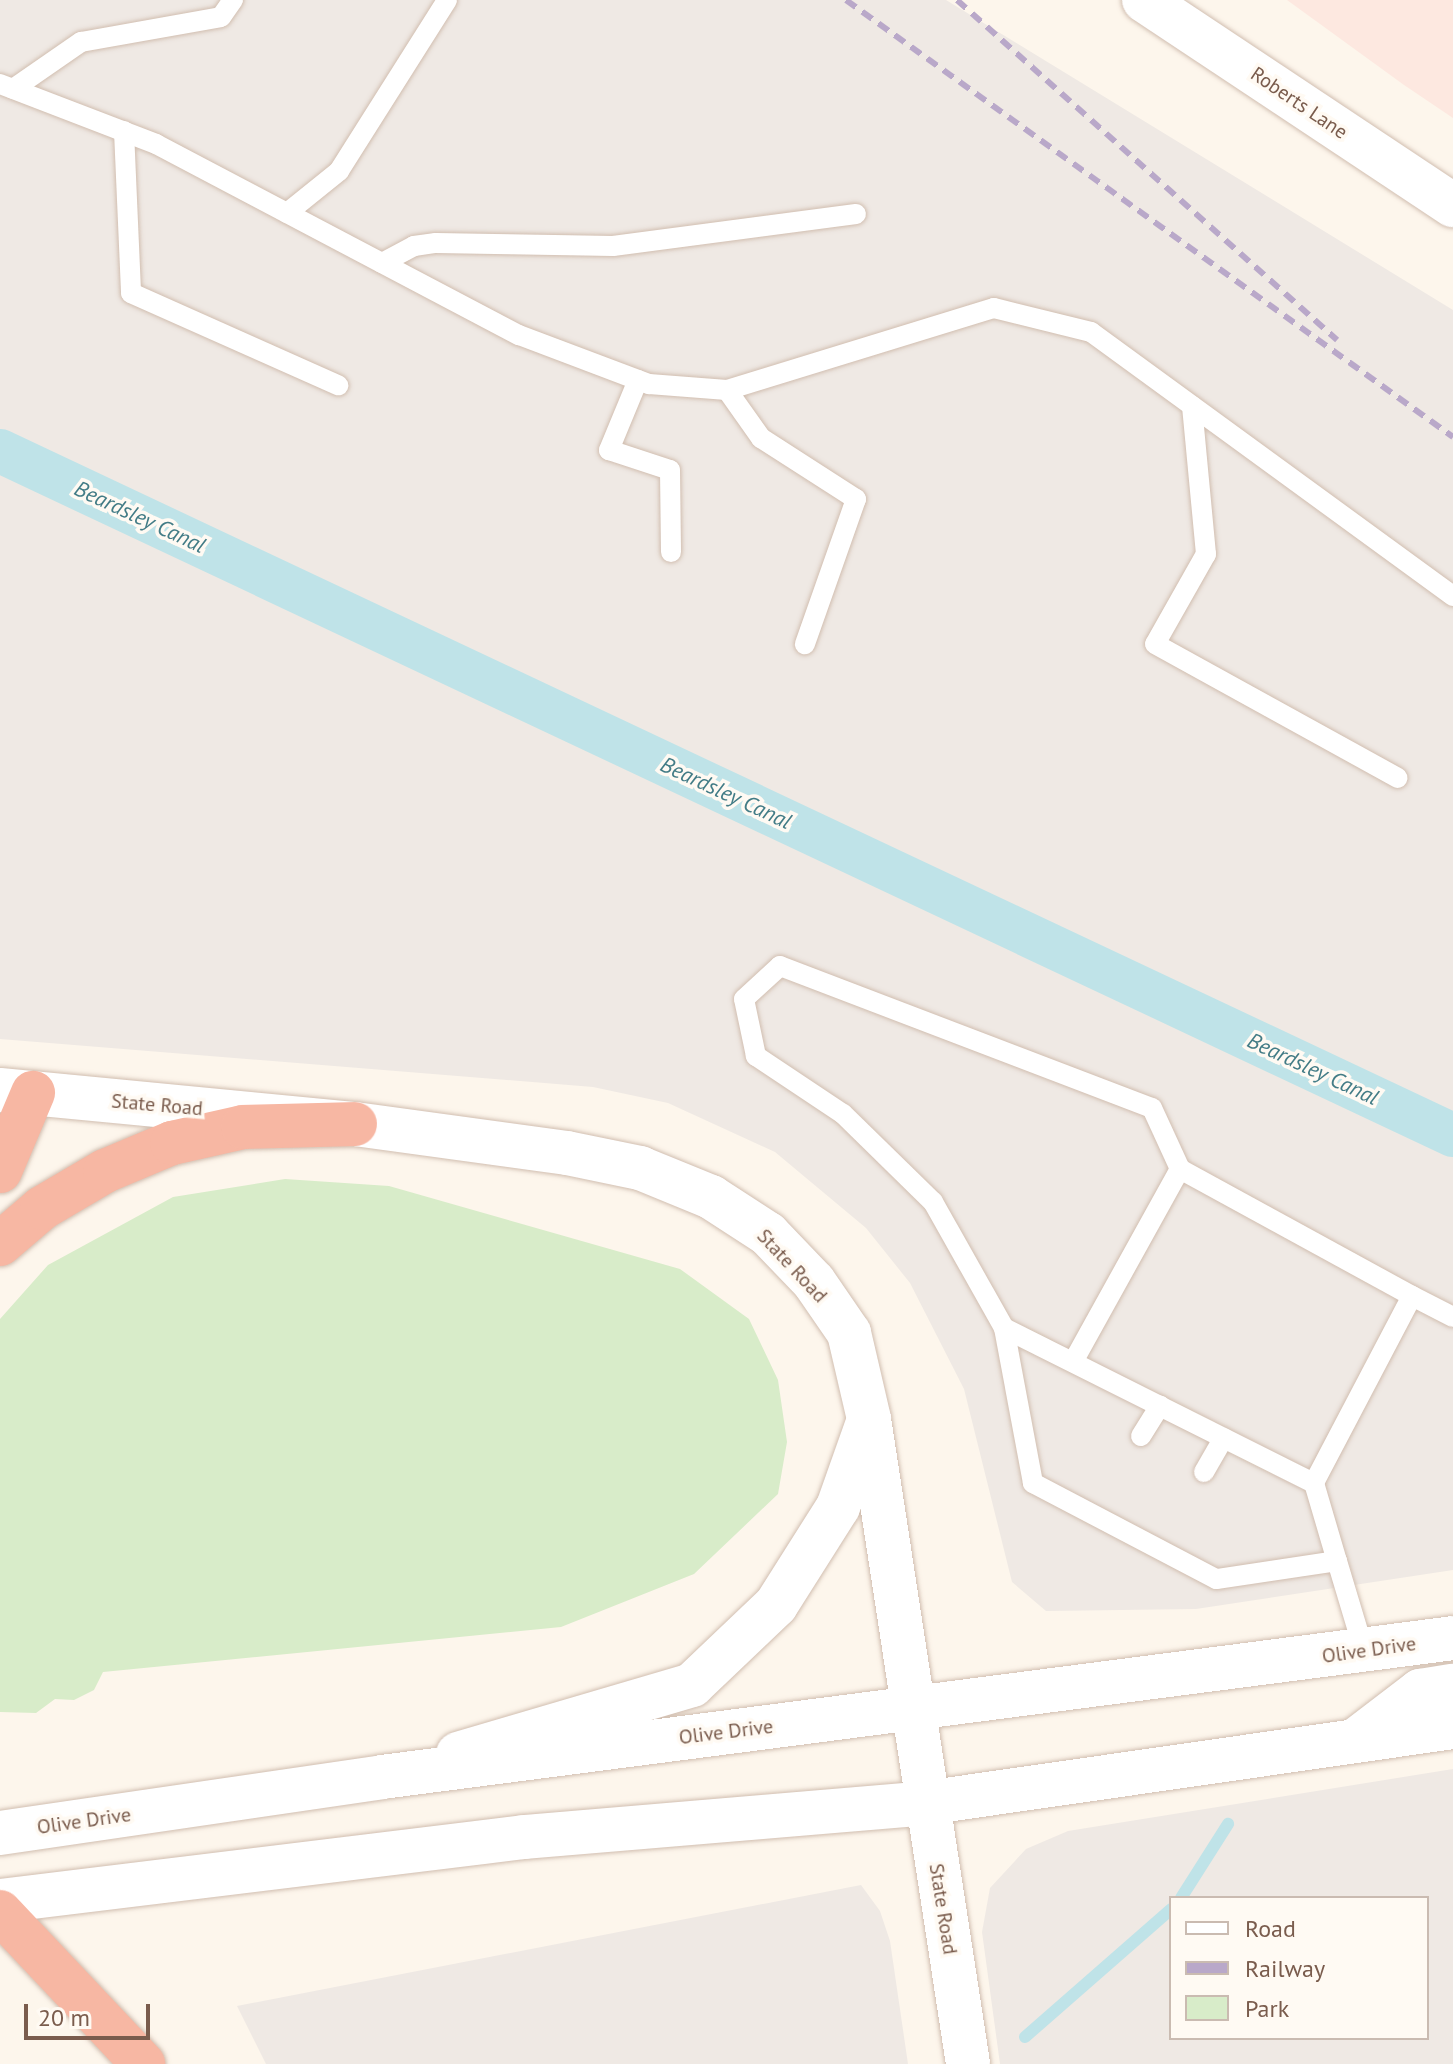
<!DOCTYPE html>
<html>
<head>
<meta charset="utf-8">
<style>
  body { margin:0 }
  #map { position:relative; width:1453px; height:2064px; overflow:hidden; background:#fdf6ec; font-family:"PT Sans",sans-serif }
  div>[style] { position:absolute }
  .commercial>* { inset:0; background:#fde8e0 }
  .industrial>* { inset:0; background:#efe9e4 }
  .green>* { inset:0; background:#d8ecc9 }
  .stream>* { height:12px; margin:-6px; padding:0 6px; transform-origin:6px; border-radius:6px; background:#bfe3e8 }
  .canal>* { height:44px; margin:-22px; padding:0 22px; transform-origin:22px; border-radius:22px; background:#bfe3e8 }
  .roads { filter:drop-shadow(0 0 2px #d1beb0) drop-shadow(0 0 2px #d1beb0) }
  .service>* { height:20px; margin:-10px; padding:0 10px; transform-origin:10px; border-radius:10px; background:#fff }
  .tertiary>* { height:44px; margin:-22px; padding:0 22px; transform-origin:22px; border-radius:22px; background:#fff }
  .secondary>* { height:44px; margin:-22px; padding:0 22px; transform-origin:22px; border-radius:22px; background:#fff }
  .motorway>* { height:44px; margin:-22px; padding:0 22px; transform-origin:22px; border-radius:22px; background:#f7b7a3 }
  .rail>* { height:6px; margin-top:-3px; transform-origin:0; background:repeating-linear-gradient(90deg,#b9a8c9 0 12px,transparent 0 20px) }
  span { translate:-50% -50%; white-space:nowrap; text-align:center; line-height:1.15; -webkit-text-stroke:7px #fffaf3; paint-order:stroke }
  .street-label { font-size:20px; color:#7a5c4d }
  .water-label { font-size:22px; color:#437c86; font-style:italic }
  .legend { position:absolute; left:1169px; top:1896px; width:260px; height:144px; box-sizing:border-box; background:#fffaf3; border:2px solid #cabbb1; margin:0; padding:10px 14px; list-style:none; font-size:24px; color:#7a5c4d }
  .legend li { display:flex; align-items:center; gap:16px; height:40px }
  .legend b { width:40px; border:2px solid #cabbb1 }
  .scale { position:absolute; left:24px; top:2004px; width:126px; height:36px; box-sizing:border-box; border:4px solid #7a5c4d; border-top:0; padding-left:10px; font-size:24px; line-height:28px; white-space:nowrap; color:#7a5c4d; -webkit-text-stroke:6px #fffaf3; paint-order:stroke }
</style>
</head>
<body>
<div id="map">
  <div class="commercial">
    <i style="clip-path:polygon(1287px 0,1453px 0,1453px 118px,1404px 85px)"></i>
  </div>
  <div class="industrial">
    <i style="clip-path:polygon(0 0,946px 0,1453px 310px,1453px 1570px,1196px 1609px,1046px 1611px,1012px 1582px,964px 1389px,910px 1283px,866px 1228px,775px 1152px,668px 1103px,593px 1087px,0 1039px)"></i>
    <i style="clip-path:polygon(evenodd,1453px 1769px,1453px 2064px,1000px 2064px,982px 1932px,990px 1888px,1026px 1849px,1068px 1831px,1453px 1769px,1171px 1898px,1427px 1898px,1427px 2038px,1171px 2038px,1171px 1898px)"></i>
    <i style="clip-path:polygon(861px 1885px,880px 1911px,890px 1941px,908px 2064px,266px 2064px,237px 2006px)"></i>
  </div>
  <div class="green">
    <i style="clip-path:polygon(285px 1179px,389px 1186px,680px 1269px,749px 1319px,778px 1380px,787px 1442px,778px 1494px,694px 1574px,561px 1627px,103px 1672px,94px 1690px,74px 1700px,55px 1699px,36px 1713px,0 1712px,0 1319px,48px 1265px,173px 1197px)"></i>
  </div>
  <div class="stream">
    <i style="left:1181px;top:1898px;width:88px;rotate:-57.6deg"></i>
    <i style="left:1025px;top:2037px;width:194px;rotate:-41.2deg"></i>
  </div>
  <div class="canal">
    <i style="left:0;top:451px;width:1606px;rotate:25.21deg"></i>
  </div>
  <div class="roads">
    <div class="service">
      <i style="left:0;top:84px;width:167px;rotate:21deg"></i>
      <i style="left:156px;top:144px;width:410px;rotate:27.8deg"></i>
      <i style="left:519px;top:335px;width:139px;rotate:20.7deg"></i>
      <i style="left:649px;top:384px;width:78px;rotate:4.4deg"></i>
      <i style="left:727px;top:390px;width:279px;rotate:-17.1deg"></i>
      <i style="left:994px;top:308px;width:100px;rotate:13.9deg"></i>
      <i style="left:1091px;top:332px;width:448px;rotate:36.1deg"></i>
      <i style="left:13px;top:89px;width:83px;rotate:-34.7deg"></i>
      <i style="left:81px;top:42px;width:142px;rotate:-10.1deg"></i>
      <i style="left:221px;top:17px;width:21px;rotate:-55deg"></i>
      <i style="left:124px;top:131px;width:162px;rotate:87.5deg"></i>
      <i style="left:131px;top:293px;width:227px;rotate:24deg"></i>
      <i style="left:287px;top:213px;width:67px;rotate:-38.9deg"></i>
      <i style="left:339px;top:171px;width:202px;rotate:-57.7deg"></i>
      <i style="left:382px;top:263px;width:36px;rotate:-28deg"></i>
      <i style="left:414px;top:246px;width:22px;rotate:-8deg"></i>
      <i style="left:436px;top:243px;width:177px;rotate:1deg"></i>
      <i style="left:613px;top:246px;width:245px;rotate:-7.5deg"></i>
      <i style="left:638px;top:380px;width:76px;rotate:112.5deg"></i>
      <i style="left:609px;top:450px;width:64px;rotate:18.2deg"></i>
      <i style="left:670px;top:470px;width:82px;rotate:89.3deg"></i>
      <i style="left:727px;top:390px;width:59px;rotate:54.7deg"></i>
      <i style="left:761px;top:438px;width:113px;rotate:32.7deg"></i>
      <i style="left:856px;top:499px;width:154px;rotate:109.4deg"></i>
      <i style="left:1192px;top:406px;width:149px;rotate:84.6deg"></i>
      <i style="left:1206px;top:554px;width:103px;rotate:119.5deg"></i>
      <i style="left:1155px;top:644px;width:277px;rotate:28.9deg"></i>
      <i style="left:1412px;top:1296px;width:46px;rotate:27.1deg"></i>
      <i style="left:1004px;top:1328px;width:347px;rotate:26.6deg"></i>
      <i style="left:1073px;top:1362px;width:221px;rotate:-61deg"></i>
      <i style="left:1141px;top:1436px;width:36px;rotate:-58deg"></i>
      <i style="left:1204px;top:1472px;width:39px;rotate:-60deg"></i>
      <i style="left:1337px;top:1561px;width:122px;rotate:171.5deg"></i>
      <i style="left:1216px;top:1579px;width:207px;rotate:-152.3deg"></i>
      <i style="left:1033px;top:1483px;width:158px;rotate:-100.6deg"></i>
      <i style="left:1004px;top:1328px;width:145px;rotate:-119.4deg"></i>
      <i style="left:933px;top:1202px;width:126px;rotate:-135.6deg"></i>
      <i style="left:843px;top:1114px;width:105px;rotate:-146.3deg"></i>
      <i style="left:756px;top:1056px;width:58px;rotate:-101.9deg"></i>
      <i style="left:744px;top:999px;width:49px;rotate:-42.5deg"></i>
      <i style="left:780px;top:966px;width:398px;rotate:20.9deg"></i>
      <i style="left:1152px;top:1108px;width:67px;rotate:65.3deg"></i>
      <i style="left:1180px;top:1169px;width:264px;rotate:28.7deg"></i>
      <i style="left:1412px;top:1296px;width:211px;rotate:117.7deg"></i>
      <i style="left:1314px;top:1483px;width:81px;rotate:73.6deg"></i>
      <i style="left:1337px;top:1561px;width:94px;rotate:73.3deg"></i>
    </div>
    <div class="tertiary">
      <i style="left:1144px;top:0;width:371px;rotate:33.6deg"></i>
      <i style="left:0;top:1090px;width:357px;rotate:5.5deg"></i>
      <i style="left:355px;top:1124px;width:214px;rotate:7.8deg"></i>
      <i style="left:567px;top:1153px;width:75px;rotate:11.6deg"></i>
      <i style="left:640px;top:1168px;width:77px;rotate:22.2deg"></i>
      <i style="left:711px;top:1197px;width:68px;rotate:33deg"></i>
      <i style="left:768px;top:1234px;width:66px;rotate:46.2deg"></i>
      <i style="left:814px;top:1282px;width:62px;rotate:55.5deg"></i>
      <i style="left:849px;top:1333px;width:88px;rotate:76.9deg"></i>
      <i style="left:869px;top:1419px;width:653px;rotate:81.27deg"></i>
      <i style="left:458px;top:1754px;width:244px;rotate:-16.4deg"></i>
      <i style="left:692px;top:1685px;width:116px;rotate:-43.6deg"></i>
      <i style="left:776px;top:1605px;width:116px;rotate:-57.7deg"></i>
      <i style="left:838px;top:1507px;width:87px;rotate:-70.5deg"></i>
    </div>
    <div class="secondary">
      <i style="left:1356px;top:1740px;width:81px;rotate:-37.4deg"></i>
      <i style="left:1420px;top:1691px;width:33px;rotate:-9deg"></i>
      <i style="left:0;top:1833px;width:386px;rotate:-8.3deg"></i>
      <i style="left:382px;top:1777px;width:1080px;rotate:-7.39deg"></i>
      <i style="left:0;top:1901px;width:528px;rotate:-6.96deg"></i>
      <i style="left:524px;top:1837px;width:402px;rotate:-4.8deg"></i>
      <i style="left:925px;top:1803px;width:533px;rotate:-8.19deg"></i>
    </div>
    <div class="motorway">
      <i style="left:0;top:1171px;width:85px;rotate:-67.1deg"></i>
      <i style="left:0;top:1244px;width:55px;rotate:-40.6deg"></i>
      <i style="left:42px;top:1208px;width:73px;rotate:-30.4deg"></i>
      <i style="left:105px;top:1171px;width:73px;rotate:-22.7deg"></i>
      <i style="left:172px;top:1143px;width:73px;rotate:-12.7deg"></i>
      <i style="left:243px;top:1127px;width:112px;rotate:-1.5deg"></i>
      <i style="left:0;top:1912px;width:209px;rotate:46.7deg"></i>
    </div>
  </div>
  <div class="rail">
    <i style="left:846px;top:0;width:748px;rotate:35.75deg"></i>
    <i style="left:957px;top:0;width:510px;rotate:41.82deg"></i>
  </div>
  <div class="street-label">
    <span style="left:1299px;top:103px;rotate:34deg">Roberts Lane</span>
    <span style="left:157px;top:1105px;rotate:5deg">State Road</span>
    <span style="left:792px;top:1266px;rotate:47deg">State Road</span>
    <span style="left:1369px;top:1650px;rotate:-8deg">Olive Drive</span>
    <span style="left:726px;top:1732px;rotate:-7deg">Olive Drive</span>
    <span style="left:84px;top:1821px;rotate:-8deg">Olive Drive</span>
    <span style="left:943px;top:1909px;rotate:81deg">State Road</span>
  </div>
  <div class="water-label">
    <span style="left:140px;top:517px;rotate:25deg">Beardsley Canal</span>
    <span style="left:726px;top:793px;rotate:25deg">Beardsley Canal</span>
    <span style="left:1313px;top:1069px;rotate:25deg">Beardsley Canal</span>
  </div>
  <ul class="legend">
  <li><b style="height:10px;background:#fff"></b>Road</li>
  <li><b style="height:10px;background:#b9a8c9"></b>Railway</li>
  <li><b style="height:22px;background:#d8ecc9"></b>Park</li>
  </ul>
  <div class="scale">20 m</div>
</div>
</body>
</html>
